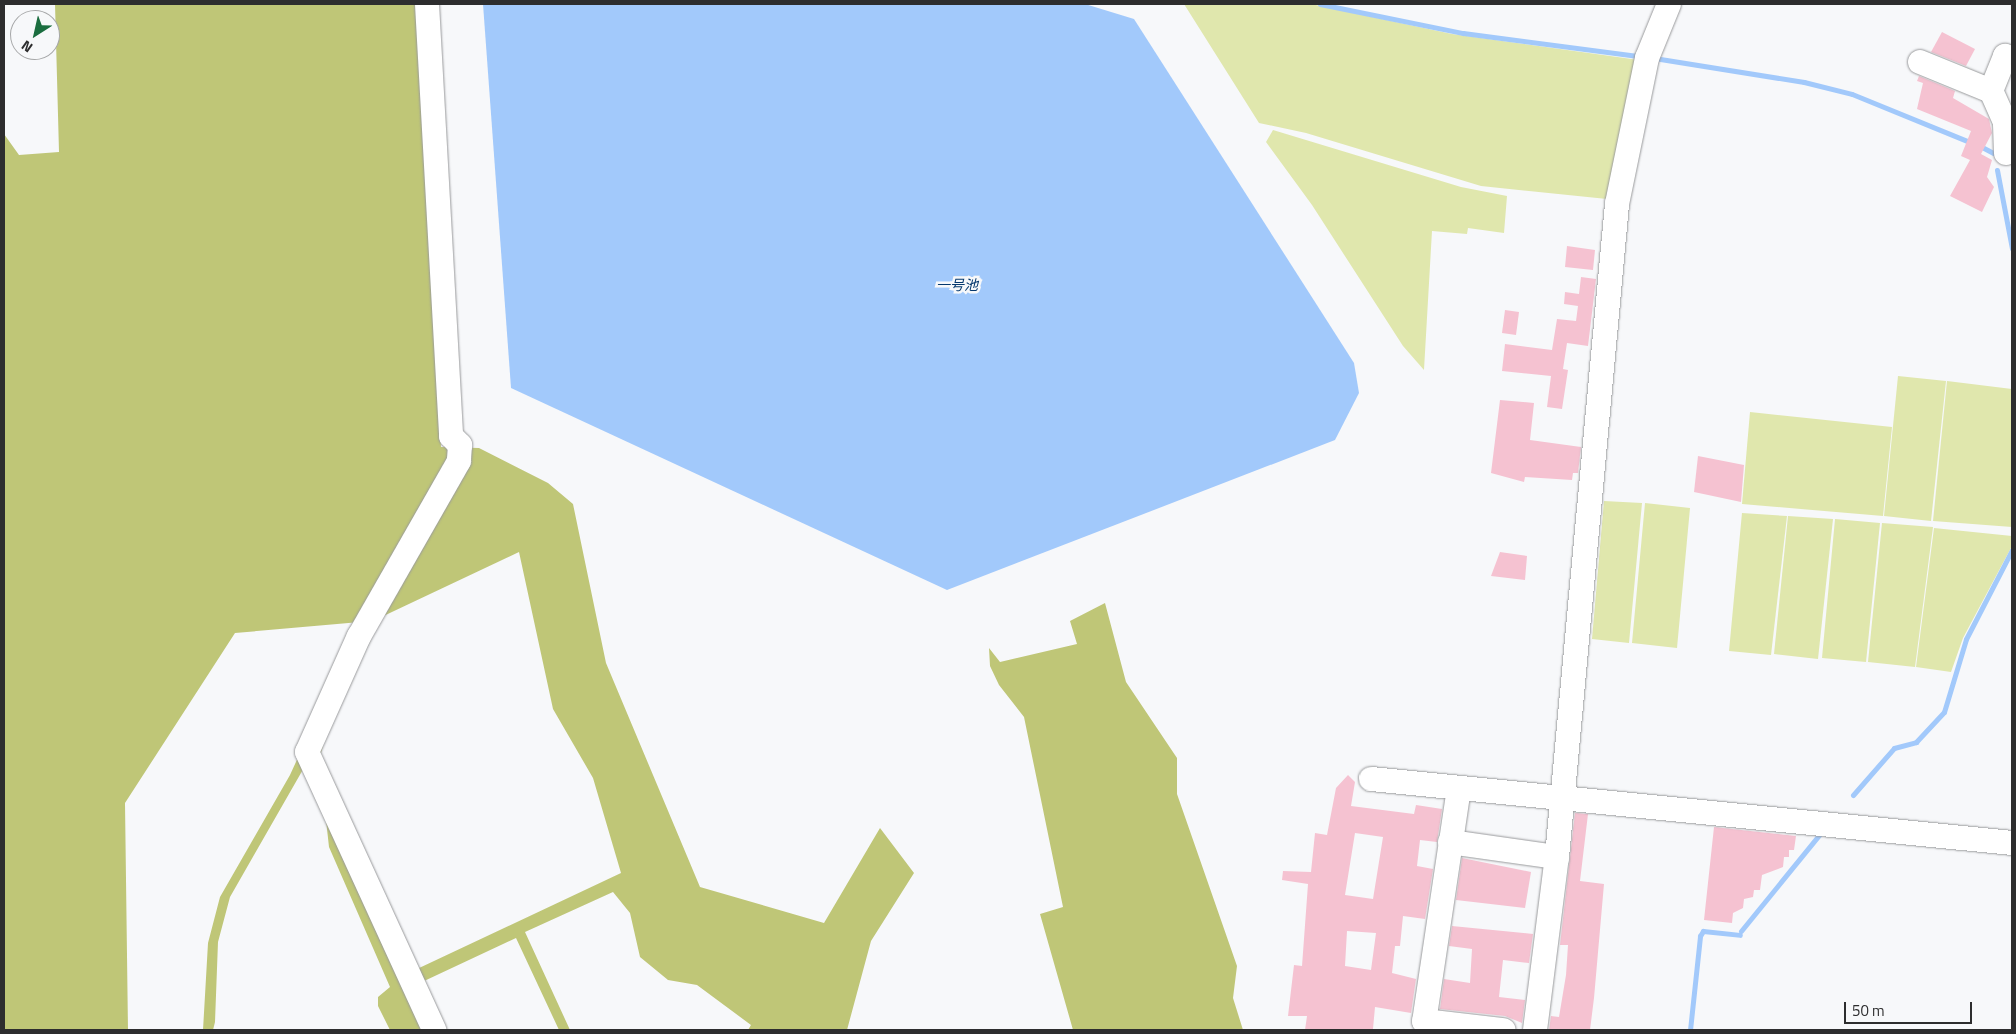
<!DOCTYPE html>
<html>
<head>
<meta charset="utf-8">
<style>
  body { margin:0 }
  #map { position:relative; width:2016px; height:1034px; overflow:hidden; background:#f7f8fa; font-family:"Titillium Web","Noto Sans JP",sans-serif }
  div>[style] { position:absolute }
  .green>* { inset:0; background:#e0e7ad }
  .forest>* { inset:0; background:#bfc677 }
  .water>* { inset:0; background:#a2c9fb }
  .stream>* { height:5px; margin:-2.5px; padding:0 2.5px; transform-origin:2.5px; border-radius:2.5px; background:#a2c9fb }
  .building>* { inset:0; background:#f5c2d1 }
  .roads { filter:drop-shadow(0 0 1px #999a9c) drop-shadow(0 0 1px #999a9c) }
  .minor>* { height:24px; margin:-12px; padding:0 12px; transform-origin:12px; border-radius:12px; background:#fff }
  span { translate:-50% -50%; white-space:nowrap; text-align:center; line-height:1.15; -webkit-text-stroke:5px #f7f8fa; paint-order:stroke }
  .water-label { font-size:14px; color:#05386e; font-style:italic }
  .frame { position:absolute; inset:0; border:5px solid #2d2d2e; pointer-events:none }
  .north { position:absolute; left:10px; top:10px; width:50px; height:50px; box-sizing:border-box; background:#f7f8fa; border:1px solid #a6a7a8; border-radius:50%; rotate:215deg; font-size:14px; font-weight:700; line-height:20px; text-align:center; color:#2d2d2e }
  .north::after { content:''; display:block; margin:auto; width:18px; height:22px; background:#1a6d3f; clip-path:polygon(50% 0,100% 100%,50% 72%,0 100%) }
  .scale { position:absolute; left:1844px; top:1002px; width:128px; height:22px; box-sizing:border-box; border:2px solid #2d2d2e; border-top:0; padding-left:6px; font-size:15px; line-height:18px; white-space:nowrap; color:#2d2d2e; -webkit-text-stroke:4px #f7f8fa; paint-order:stroke }
</style>
</head>
<body>
<div id="map">
  <div class="green">
    <i style="clip-path:polygon(1184px 4px,1311px 4px,1452px 34px,1639px 60px,1607px 199px,1481px 186px,1306px 133px,1259px 123px)"></i>
    <i style="clip-path:polygon(1273px 130px,1461px 187px,1507px 196px,1504px 233px,1468px 228px,1467px 234px,1432px 231px,1424px 370px,1403px 346px,1312px 205px,1266px 142px)"></i>
    <i style="clip-path:polygon(1898px 376px,1946px 381px,1931px 521px,1884px 516px)"></i>
    <i style="clip-path:polygon(1947px 381px,2012px 389px,2012px 527px,1933px 521px)"></i>
    <i style="clip-path:polygon(1750px 412px,1892px 427px,1883px 516px,1742px 504px)"></i>
    <i style="clip-path:polygon(1604px 501px,1642px 503px,1629px 643px,1592px 639px)"></i>
    <i style="clip-path:polygon(1645px 503px,1690px 508px,1677px 648px,1632px 643px)"></i>
    <i style="clip-path:polygon(1742px 513px,1787px 516px,1771px 655px,1729px 651px)"></i>
    <i style="clip-path:polygon(1788px 516px,1833px 519px,1818px 659px,1774px 654px)"></i>
    <i style="clip-path:polygon(1835px 519px,1880px 523px,1866px 662px,1822px 658px)"></i>
    <i style="clip-path:polygon(1882px 523px,1933px 527px,1915px 667px,1868px 662px)"></i>
    <i style="clip-path:polygon(1934px 528px,2012px 536px,2012px 546px,1963px 638px,1951px 672px,1916px 667px)"></i>
  </div>
  <div class="forest">
    <i style="clip-path:polygon(evenodd,55px 4px,417px 4px,441px 447px,479px 448px,548px 483px,573px 504px,606px 663px,700px 887px,824px 923px,880px 828px,914px 873px,871px 941px,847px 1030px,748px 1030px,751px 1025px,697px 985px,668px 980px,640px 957px,630px 913px,613px 892px,525px 932px,570px 1030px,559px 1030px,516px 938px,422px 982px,444px 1030px,390px 1030px,378px 1006px,378px 997px,390px 987px,329px 847px,325px 811px,305px 766px,230px 897px,218px 942px,215px 1022px,213px 1030px,203px 1030px,208px 943px,220px 897px,290px 775px,360px 622px,235px 633px,125px 803px,128px 1030px,4px 1030px,4px 134px,19px 155px,59px 152px,55px 4px,519px 552px,553px 709px,593px 778px,621px 873px,417px 969px,319px 760px,339px 688px,375px 620px,519px 552px)"></i>
    <i style="clip-path:polygon(1105px 603px,1126px 682px,1177px 758px,1177px 794px,1237px 966px,1233px 998px,1243px 1030px,1073px 1030px,1040px 914px,1063px 907px,1024px 717px,999px 685px,990px 666px,989px 648px,1000px 662px,1077px 644px,1070px 621px)"></i>
  </div>
  <div class="water">
    <i style="clip-path:polygon(483px 4px,1085px 4px,1134px 19px,1354px 363px,1359px 393px,1335px 440px,947px 590px,511px 388px)"></i>
  </div>
  <div class="stream">
    <i style="left:1320px;top:4px;width:146px;rotate:11.5deg"></i>
    <i style="left:1463px;top:33px;width:176px;rotate:7.5deg"></i>
    <i style="left:1654px;top:58px;width:152px;rotate:9.1deg"></i>
    <i style="left:1804px;top:82px;width:49px;rotate:14deg"></i>
    <i style="left:1852px;top:94px;width:130px;rotate:22.2deg"></i>
    <i style="left:1980px;top:146px;width:15px;rotate:28deg"></i>
    <i style="left:1997px;top:170px;width:80px;rotate:79.2deg"></i>
    <i style="left:1853px;top:795px;width:62px;rotate:-48.9deg"></i>
    <i style="left:1894px;top:748px;width:23px;rotate:-15deg"></i>
    <i style="left:1916px;top:742px;width:41px;rotate:-47deg"></i>
    <i style="left:1944px;top:712px;width:76px;rotate:-73.2deg"></i>
    <i style="left:1966px;top:639px;width:100px;rotate:-62.7deg"></i>
    <i style="left:1741px;top:931px;width:130px;rotate:-50.9deg"></i>
    <i style="left:1690px;top:1030px;width:95px;rotate:-83.9deg"></i>
    <i style="left:1700px;top:936px;width:6px;rotate:-59deg"></i>
    <i style="left:1703px;top:931px;width:37px;rotate:6deg"></i>
  </div>
  <div class="building">
    <i style="clip-path:polygon(1942px 32px,1975px 49px,1966px 66px,1931px 52px)"></i>
    <i style="clip-path:polygon(1919px 76px,1955px 91px,1953px 98px,1989px 119px,1992px 133px,1981px 154px,1992px 160px,1987px 177px,1994px 187px,1982px 212px,1950px 196px,1970px 160px,1961px 156px,1971px 131px,1917px 109px,1923px 83px,1917px 81px)"></i>
    <i style="clip-path:polygon(1567px 246px,1595px 250px,1593px 270px,1565px 267px)"></i>
    <i style="clip-path:polygon(1581px 277px,1596px 279px,1588px 346px,1567px 343px,1563px 369px,1568px 370px,1562px 409px,1547px 407px,1551px 376px,1502px 371px,1505px 344px,1552px 350px,1557px 319px,1576px 321px,1578px 306px,1564px 304px,1565px 292px,1579px 294px)"></i>
    <i style="clip-path:polygon(1505px 310px,1519px 312px,1516px 335px,1502px 333px)"></i>
    <i style="clip-path:polygon(1500px 400px,1534px 403px,1530px 440px,1581px 447px,1578px 473px,1573px 473px,1572px 480px,1525px 477px,1524px 482px,1491px 473px)"></i>
    <i style="clip-path:polygon(1698px 456px,1744px 465px,1741px 502px,1694px 492px)"></i>
    <i style="clip-path:polygon(1500px 552px,1527px 556px,1525px 580px,1491px 576px)"></i>
    <i style="clip-path:polygon(evenodd,1348px 775px,1355px 782px,1351px 806px,1414px 814px,1416px 805px,1442px 809px,1437px 842px,1420px 840px,1417px 866px,1433px 869px,1425px 919px,1403px 916px,1400px 946px,1395px 946px,1392px 973px,1416px 979px,1411px 1013px,1375px 1007px,1373px 1029px,1305px 1030px,1307px 1016px,1288px 1016px,1294px 965px,1302px 966px,1308px 884px,1282px 880px,1283px 871px,1311px 872px,1315px 833px,1327px 835px,1336px 788px,1348px 775px,1355px 833px,1383px 837px,1373px 899px,1345px 895px,1355px 833px,1348px 775px,1347px 931px,1376px 933px,1371px 970px,1345px 966px,1347px 931px)"></i>
    <i style="clip-path:polygon(1575px 813px,1588px 814px,1580px 881px,1604px 884px,1594px 998px,1590px 1030px,1549px 1030px,1551px 1016px,1559px 1017px,1566px 975px,1568px 945px,1560px 945px)"></i>
    <i style="clip-path:polygon(1714px 827px,1796px 836px,1794px 850px,1789px 850px,1789px 857px,1784px 857px,1783px 867px,1762px 875px,1760px 890px,1754px 890px,1753px 897px,1744px 899px,1743px 908px,1733px 913px,1732px 923px,1704px 920px)"></i>
    <i style="clip-path:polygon(1462px 858px,1531px 872px,1525px 908px,1456px 900px)"></i>
    <i style="clip-path:polygon(1452px 926px,1533px 934px,1529px 963px,1503px 960px,1499px 997px,1525px 1000px,1522px 1023px,1505px 1016px,1440px 1009px,1444px 979px,1470px 983px,1472px 949px,1449px 946px)"></i>
  </div>
  <div class="roads">
    <div class="minor">
      <i style="left:427px;top:4px;width:433px;rotate:86.8deg"></i>
      <i style="left:451px;top:436px;width:13px;rotate:45deg"></i>
      <i style="left:460px;top:445px;width:16px;rotate:94deg"></i>
      <i style="left:459px;top:461px;width:202px;rotate:119.7deg"></i>
      <i style="left:359px;top:636px;width:127px;rotate:114.1deg"></i>
      <i style="left:307px;top:752px;width:306px;rotate:65.4deg"></i>
      <i style="left:1920px;top:62px;width:77px;rotate:22.2deg"></i>
      <i style="left:2006px;top:153px;width:31px;rotate:-92deg"></i>
      <i style="left:2005px;top:122px;width:34px;rotate:-114deg"></i>
      <i style="left:1991px;top:91px;width:38px;rotate:-68deg"></i>
      <i style="left:2005px;top:56px;width:9px;rotate:36deg"></i>
      <i style="left:1371px;top:779px;width:644px;rotate:5.7deg"></i>
      <i style="left:1459px;top:788px;width:236px;rotate:98.5deg"></i>
      <i style="left:1424px;top:1021px;width:80px;rotate:6.5deg"></i>
      <i style="left:1450px;top:842px;width:108px;rotate:8deg"></i>
      <i style="left:1535px;top:1030px;width:174px;rotate:-82.8deg"></i>
      <i style="left:1557px;top:857px;width:656px;rotate:-84.75deg"></i>
      <i style="left:1617px;top:204px;width:149px;rotate:-78.4deg"></i>
      <i style="left:1647px;top:58px;width:58px;rotate:-67.8deg"></i>
    </div>
  </div>
  <div class="water-label">
    <span style="left:957px;top:285px">一号池</span>
  </div>
  <div class="frame"></div>
  <div class="north">N</div>
  <div class="scale">50 m</div>
</div>
</body>
</html>
